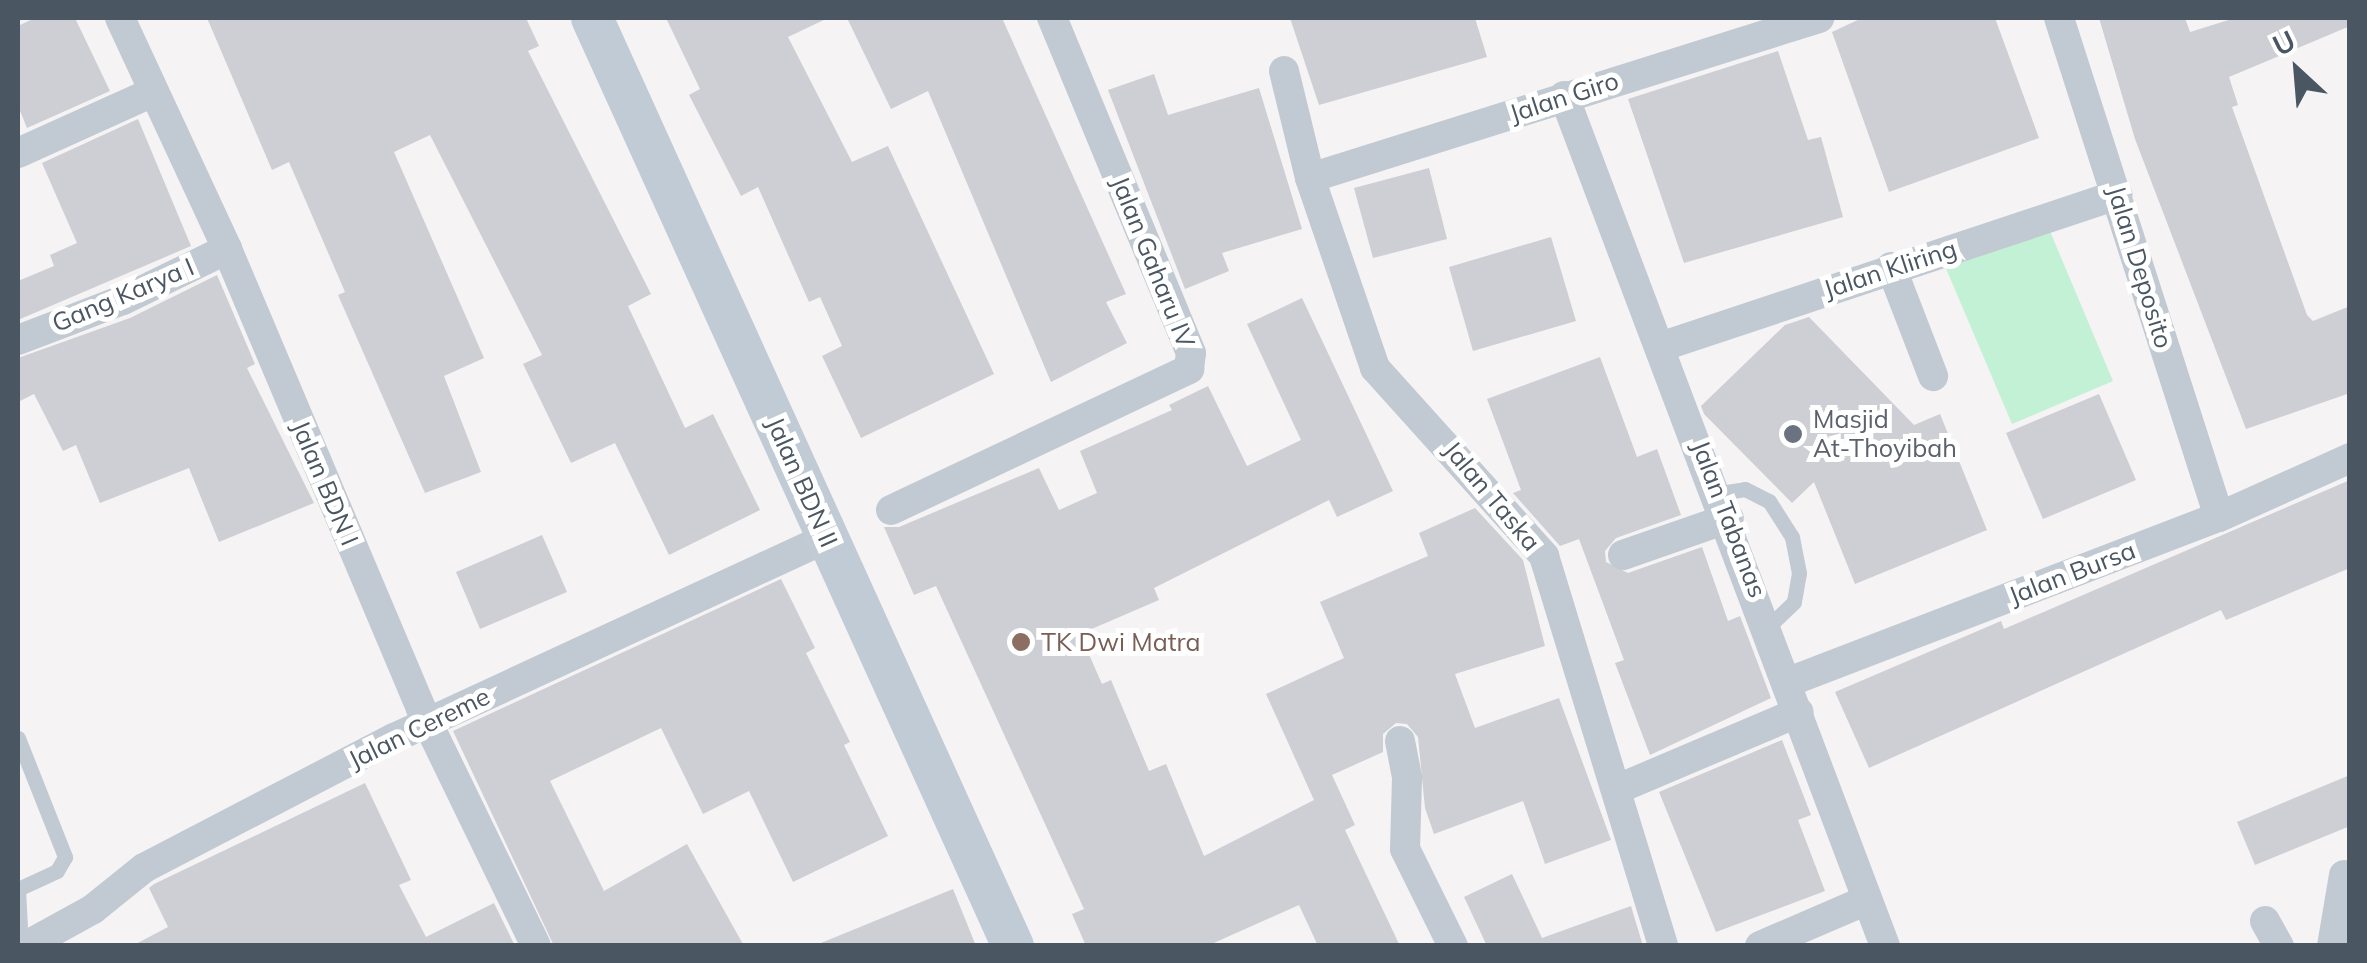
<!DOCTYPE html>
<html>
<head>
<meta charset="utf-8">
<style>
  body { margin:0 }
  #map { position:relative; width:2367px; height:963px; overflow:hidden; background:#f5f3f3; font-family:Mulish,sans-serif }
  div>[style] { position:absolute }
  .green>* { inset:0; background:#c3f1d5 }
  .building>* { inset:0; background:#cdcfd5 }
  .lane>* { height:15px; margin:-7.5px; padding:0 7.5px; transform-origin:7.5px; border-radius:7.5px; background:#c1cad2 }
  .street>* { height:30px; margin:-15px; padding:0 15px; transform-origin:15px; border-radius:15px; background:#c1cad2 }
  .secondary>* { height:42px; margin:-21px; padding:0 21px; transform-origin:21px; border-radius:21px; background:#c1cbd6 }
  .dots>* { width:28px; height:28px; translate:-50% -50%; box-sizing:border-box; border:5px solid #fff; border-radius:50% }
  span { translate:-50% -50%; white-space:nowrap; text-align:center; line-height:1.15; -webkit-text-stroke:10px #fff; paint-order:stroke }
  .street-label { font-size:25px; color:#4a5661 }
  .worship-label { font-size:25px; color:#5b616d }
  .left { translate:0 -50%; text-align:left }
  .education-label { font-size:25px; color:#785e54 }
  .frame { position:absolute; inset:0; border:20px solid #4a5661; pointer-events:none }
  .north { position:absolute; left:2247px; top:20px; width:100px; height:100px; -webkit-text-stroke:8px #fff; paint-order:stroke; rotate:334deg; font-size:28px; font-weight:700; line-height:40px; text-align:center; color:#4a5661 }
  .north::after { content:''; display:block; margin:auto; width:35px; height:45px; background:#4a5661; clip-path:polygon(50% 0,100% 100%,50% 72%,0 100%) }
</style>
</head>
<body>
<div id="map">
  <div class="green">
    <i style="clip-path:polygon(2044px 217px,2113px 381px,2012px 424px,1942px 259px)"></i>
  </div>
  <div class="building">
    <i style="clip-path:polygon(35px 18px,75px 18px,110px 91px,27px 128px,18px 106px,18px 26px)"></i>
    <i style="clip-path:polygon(207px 18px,526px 18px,539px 46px,528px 51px,651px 294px,628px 306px,685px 428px,713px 414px,760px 510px,669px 555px,615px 443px,571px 463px,523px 364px,542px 355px,430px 135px,394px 152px,484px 358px,444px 376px,481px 472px,425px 493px,338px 295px,345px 292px,289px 162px,272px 170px)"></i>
    <i style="clip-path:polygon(666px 18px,828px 18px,788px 37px,852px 162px,888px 146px,994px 374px,861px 438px,822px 356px,842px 346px,820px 297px,809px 302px,758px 187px,741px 196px,689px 95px,700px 89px)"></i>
    <i style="clip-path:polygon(847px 18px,1002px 18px,1126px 294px,1106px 302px,1127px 343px,1051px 382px,928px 91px,891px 109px)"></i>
    <i style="clip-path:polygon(1290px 18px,1475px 18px,1487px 57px,1319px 105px)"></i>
    <i style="clip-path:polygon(1862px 18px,1995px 18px,2039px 138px,1889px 192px,1832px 32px)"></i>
    <i style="clip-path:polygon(2099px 18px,2185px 18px,2190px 32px,2235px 18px,2350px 18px,2350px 26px,2229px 77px,2238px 105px,2232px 107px,2307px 315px,2313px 321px,2350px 306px,2350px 393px,2246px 429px,2135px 139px)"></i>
    <i style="clip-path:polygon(1778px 51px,1808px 140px,1821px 137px,1843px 217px,1684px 263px,1628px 99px)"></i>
    <i style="clip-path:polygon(1154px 74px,1168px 115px,1259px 88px,1302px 229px,1222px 253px,1229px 271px,1185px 289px,1108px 90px)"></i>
    <i style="clip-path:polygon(138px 119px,191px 246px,18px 320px,18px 281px,54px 266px,50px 255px,77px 243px,42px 163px)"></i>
    <i style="clip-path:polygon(1429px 168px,1447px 239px,1373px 258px,1354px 188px)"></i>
    <i style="clip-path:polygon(1551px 237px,1576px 321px,1473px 351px,1449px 267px)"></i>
    <i style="clip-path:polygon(217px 275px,255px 364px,247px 368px,314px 503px,219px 542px,189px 468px,100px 503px,76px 445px,63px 451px,34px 394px,18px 402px,18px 358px,130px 318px)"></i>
    <i style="clip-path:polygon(1302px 298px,1393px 491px,1337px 517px,1329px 500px,1154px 588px,1159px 600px,1080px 634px,1102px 684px,1111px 680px,1149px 771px,1166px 764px,1204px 856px,1314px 800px,1266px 694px,1344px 658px,1320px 602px,1428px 556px,1419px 533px,1475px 508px,1523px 560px,1545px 646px,1455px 674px,1475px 728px,1559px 698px,1611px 840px,1545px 864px,1523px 801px,1434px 834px,1425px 808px,1418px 737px,1407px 724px,1396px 723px,1383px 734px,1383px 752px,1332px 775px,1355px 825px,1345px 830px,1400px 946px,1318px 946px,1299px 905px,1207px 946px,1086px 946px,1072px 914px,1084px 909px,936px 586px,914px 595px,884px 527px,899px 527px,1039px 468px,1059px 510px,1097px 493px,1080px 451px,1172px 410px,1169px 405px,1208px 386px,1247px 466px,1301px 440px,1247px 324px)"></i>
    <i style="clip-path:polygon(1809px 317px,1914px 425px,1940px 414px,1987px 530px,1855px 584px,1814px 482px,1792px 503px,1704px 414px,1701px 406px,1785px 325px)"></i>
    <i style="clip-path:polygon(1600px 357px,1637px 457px,1657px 449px,1681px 515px,1616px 538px,1605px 551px,1606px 562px,1628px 573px,1702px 547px,1728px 621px,1740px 616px,1771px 698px,1650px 755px,1615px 663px,1624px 660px,1579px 539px,1560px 546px,1513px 493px,1521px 490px,1487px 399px)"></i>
    <i style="clip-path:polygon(2099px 394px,2136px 480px,2043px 519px,2006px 433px)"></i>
    <i style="clip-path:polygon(2350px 480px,2350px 568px,2226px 620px,2221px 610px,1869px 768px,1835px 692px,2001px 621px,2004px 629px)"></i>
    <i style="clip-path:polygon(542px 535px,567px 592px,480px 629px,456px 572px)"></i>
    <i style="clip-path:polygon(781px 579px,815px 648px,806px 653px,850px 742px,844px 745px,888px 836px,793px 882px,749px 791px,703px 814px,661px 728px,550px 781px,604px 891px,687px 844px,744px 946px,554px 946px,453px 731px)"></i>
    <i style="clip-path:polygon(1782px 740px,1811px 815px,1798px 820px,1825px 891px,1716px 932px,1659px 792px)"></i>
    <i style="clip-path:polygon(2350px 775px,2350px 826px,2255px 865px,2237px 822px)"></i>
    <i style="clip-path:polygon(365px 783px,411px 880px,399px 885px,426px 937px,494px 903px,515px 946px,132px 946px,168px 927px,149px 888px,154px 884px)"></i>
    <i style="clip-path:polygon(1512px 874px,1542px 938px,1631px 906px,1643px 946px,1487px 946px,1464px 897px)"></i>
    <i style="clip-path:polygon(953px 889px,976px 946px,816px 946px,816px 945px)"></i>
  </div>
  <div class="lane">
    <i style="left:1720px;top:493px;width:25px;rotate:-9deg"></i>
    <i style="left:1745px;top:489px;width:27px;rotate:27deg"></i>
    <i style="left:1769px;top:501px;width:43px;rotate:57.4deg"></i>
    <i style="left:1792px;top:537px;width:37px;rotate:79deg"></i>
    <i style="left:1799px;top:573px;width:29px;rotate:100deg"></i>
    <i style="left:1794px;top:602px;width:35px;rotate:136deg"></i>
    <i style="left:18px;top:738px;width:128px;rotate:68.4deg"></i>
    <i style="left:65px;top:857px;width:16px;rotate:120deg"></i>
    <i style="left:57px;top:871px;width:43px;rotate:155.2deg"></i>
    <i style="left:18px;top:889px;width:57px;rotate:87deg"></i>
  </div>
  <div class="street">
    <i style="left:120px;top:18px;width:255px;rotate:65.1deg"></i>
    <i style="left:227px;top:249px;width:499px;rotate:67.1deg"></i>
    <i style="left:421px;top:709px;width:263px;rotate:64.1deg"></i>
    <i style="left:2059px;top:18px;width:524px;rotate:72.22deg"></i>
    <i style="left:1284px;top:71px;width:110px;rotate:76.3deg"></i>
    <i style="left:1310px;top:178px;width:201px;rotate:71.1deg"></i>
    <i style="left:1375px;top:368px;width:253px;rotate:48deg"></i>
    <i style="left:1544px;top:556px;width:408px;rotate:73deg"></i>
    <i style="left:1564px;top:96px;width:909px;rotate:69.31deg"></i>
    <i style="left:18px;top:153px;width:148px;rotate:-24.3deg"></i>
    <i style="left:1310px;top:178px;width:534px;rotate:-17.45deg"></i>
    <i style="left:1891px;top:267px;width:117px;rotate:68.9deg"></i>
    <i style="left:18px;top:340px;width:112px;rotate:-20.9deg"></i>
    <i style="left:123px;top:300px;width:116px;rotate:-26.1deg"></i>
    <i style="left:1663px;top:346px;width:479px;rotate:-18.4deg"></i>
    <i style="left:891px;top:510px;width:330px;rotate:-25.3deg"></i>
    <i style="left:1189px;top:369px;width:16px;rotate:-83deg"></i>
    <i style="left:1191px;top:353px;width:363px;rotate:-112.5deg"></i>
    <i style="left:1623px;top:555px;width:112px;rotate:-19.2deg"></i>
    <i style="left:1791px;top:681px;width:458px;rotate:-21deg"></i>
    <i style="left:2219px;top:517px;width:144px;rotate:-24.2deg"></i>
    <i style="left:1400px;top:741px;width:38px;rotate:79deg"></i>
    <i style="left:1407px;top:778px;width:71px;rotate:91.6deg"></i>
    <i style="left:1405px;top:849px;width:108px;rotate:63.7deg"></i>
    <i style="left:1620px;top:788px;width:194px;rotate:-23deg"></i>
    <i style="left:2265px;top:921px;width:29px;rotate:61deg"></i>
    <i style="left:26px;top:946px;width:77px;rotate:-28.9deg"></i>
    <i style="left:93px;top:909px;width:65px;rotate:-38.8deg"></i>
    <i style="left:144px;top:868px;width:282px;rotate:-27.5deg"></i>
    <i style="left:394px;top:738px;width:476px;rotate:-24.8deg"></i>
    <i style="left:1760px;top:946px;width:116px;rotate:-23.3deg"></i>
    <i style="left:2332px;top:946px;width:72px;rotate:-80.4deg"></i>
  </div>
  <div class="secondary">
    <i style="left:592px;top:18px;width:1019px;rotate:65.6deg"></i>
  </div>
  <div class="dots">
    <i style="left:1793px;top:434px;background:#6b7280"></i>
    <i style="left:1021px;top:642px;background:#8d6e63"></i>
  </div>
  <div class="street-label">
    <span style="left:1564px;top:97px;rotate:-18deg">Jalan Giro</span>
    <span style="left:1153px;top:262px;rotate:68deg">Jalan Gaharu IV</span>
    <span style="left:2140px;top:267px;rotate:73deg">Jalan Deposito</span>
    <span style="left:1890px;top:269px;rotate:-18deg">Jalan Kliring</span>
    <span style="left:123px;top:295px;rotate:-23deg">Gang Karya I</span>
    <span style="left:802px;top:482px;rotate:66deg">Jalan BDN II</span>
    <span style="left:325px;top:483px;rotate:67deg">Jalan BDN I</span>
    <span style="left:1492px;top:496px;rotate:50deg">Jalan Taska</span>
    <span style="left:1729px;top:519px;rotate:69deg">Jalan Tabanas</span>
    <span style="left:2072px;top:573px;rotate:-21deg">Jalan Bursa</span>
    <span style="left:419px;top:728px;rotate:-26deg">Jalan Cereme</span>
  </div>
  <div class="worship-label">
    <span class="left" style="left:1813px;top:434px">Masjid<br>At-Thoyibah</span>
  </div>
  <div class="education-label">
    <span class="left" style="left:1041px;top:642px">TK Dwi Matra</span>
  </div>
  <div class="frame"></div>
  <div class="north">U</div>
</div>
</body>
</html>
